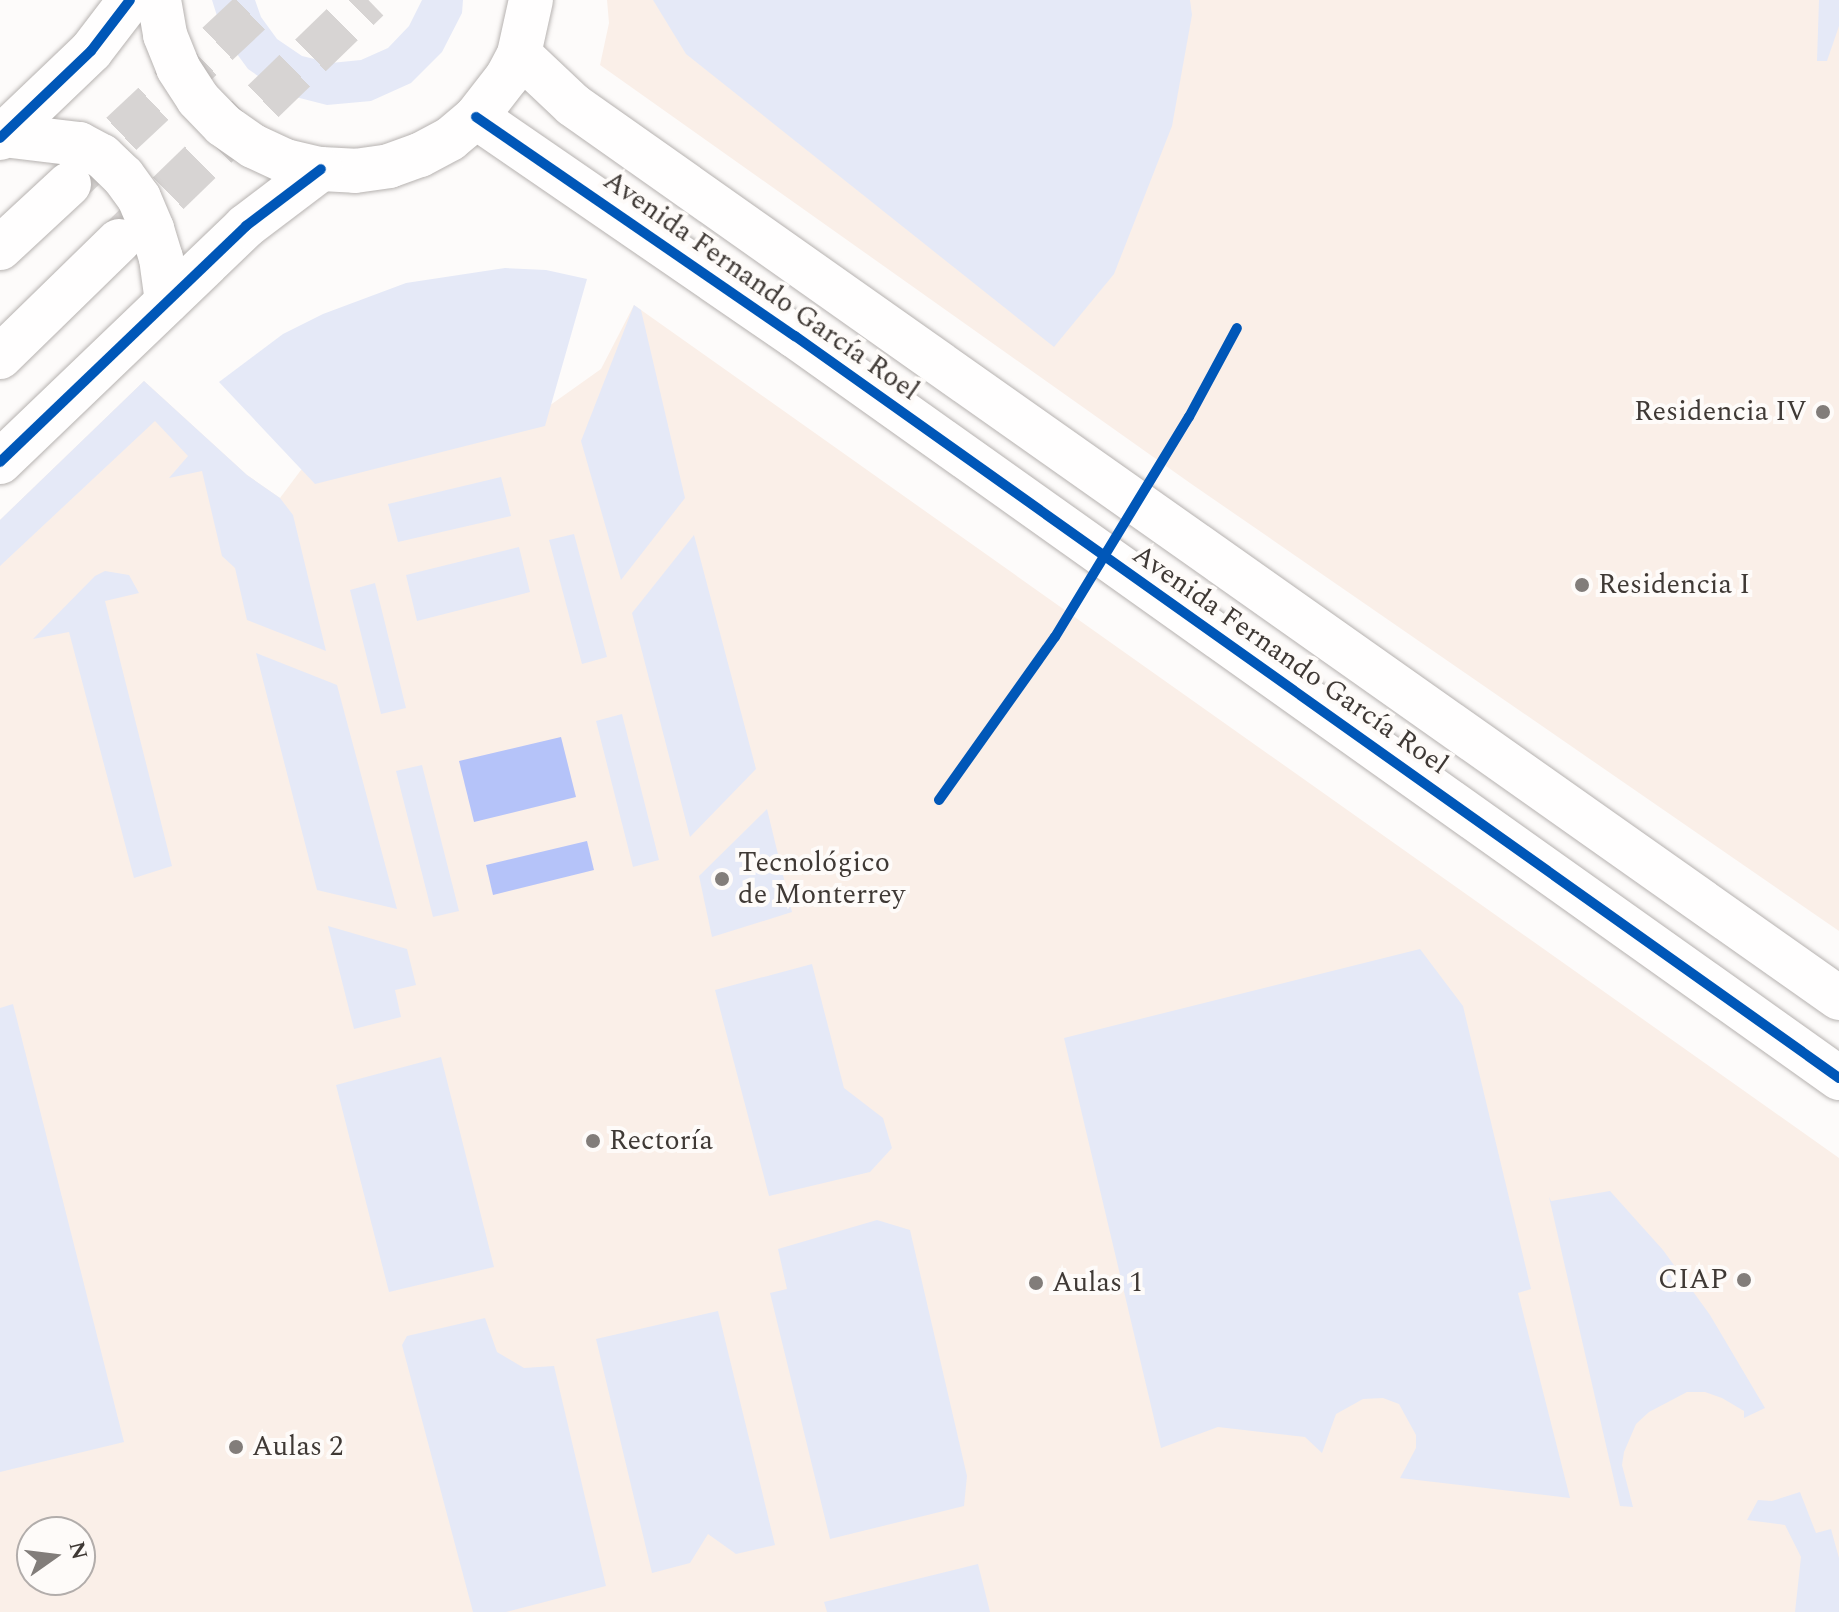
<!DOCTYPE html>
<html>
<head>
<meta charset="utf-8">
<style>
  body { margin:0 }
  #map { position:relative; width:1839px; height:1612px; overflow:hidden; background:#fdfbfa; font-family:Spectral,serif }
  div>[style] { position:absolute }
  .built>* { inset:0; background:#faefe8 }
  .green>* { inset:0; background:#e5e9f7 }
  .water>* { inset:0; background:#b5c3f9 }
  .highway-tunnel>* { height:44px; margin-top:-22px; transform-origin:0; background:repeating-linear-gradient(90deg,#d7d4d3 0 44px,transparent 0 66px) }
  .roads { filter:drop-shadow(0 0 2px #b6b2b0) drop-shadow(0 0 2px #b6b2b0) }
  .minor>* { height:44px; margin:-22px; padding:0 22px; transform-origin:22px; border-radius:22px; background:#fffefe }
  .highway>* { height:44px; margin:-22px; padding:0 22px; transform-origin:22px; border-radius:22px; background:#fffefe }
  .cycleway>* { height:10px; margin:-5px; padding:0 5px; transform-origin:5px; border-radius:5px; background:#0057b8 }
  .dots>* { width:22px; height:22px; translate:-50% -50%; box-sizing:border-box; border:4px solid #fefbf9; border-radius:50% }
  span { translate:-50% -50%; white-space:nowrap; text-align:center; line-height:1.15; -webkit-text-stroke:8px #fefbf9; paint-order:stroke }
  .street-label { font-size:28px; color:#3f3935 }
  .poi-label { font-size:28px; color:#3f3935 }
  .right { translate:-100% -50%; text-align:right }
  .left { translate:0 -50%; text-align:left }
  .north { position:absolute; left:16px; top:1516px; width:80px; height:80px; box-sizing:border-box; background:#fefbf9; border:2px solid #b2adab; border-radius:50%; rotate:76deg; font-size:22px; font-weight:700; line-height:32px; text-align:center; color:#3f3935 }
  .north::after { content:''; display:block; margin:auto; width:28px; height:36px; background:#827d7a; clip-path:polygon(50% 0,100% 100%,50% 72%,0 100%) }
</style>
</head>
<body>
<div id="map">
  <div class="built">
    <i style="clip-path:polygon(607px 0,1839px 0,1839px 931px,1190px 483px,600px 65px,609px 23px)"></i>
    <i style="clip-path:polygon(evenodd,634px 305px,1839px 1158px,1839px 1612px,0 1612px,0 520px,144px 381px,247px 475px,280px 498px,301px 470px,354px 437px,501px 402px,549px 406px,601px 369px,634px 305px,32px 1532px,80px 1532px,80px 1580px,32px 1580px,32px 1532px)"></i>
  </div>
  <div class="green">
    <i style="clip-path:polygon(212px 0,255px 0,261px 17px,277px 39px,302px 56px,331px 63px,361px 60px,388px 48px,409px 26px,422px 0,463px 0,462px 13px,442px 52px,411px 83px,371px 101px,327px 105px,284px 94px,248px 69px,223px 35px)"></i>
    <i style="clip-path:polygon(653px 0,1190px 0,1192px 15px,1172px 126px,1114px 274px,1054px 347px,686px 54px)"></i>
    <i style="clip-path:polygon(1819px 0,1839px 0,1839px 26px,1827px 61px,1817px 61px)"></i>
    <i style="clip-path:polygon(505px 268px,546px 270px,587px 279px,545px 426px,315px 484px,219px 382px,283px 334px,323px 314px,406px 283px)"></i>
    <i style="clip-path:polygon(634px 305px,641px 310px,685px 498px,621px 580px,581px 441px)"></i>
    <i style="clip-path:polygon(144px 381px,247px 475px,280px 498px,293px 515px,326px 651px,247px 620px,235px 568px,222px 556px,202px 471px,169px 478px,188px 456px,155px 421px,0 566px,0 520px)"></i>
    <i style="clip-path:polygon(501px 477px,511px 516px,398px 542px,388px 504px)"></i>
    <i style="clip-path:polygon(574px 534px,607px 657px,582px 664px,549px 540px)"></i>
    <i style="clip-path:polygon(694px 535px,756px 769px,690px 837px,632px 613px)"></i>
    <i style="clip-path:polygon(519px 547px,530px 592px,417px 621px,406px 575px)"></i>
    <i style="clip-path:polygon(105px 571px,129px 575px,139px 593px,105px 601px,172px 866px,134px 878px,69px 632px,33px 639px,95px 576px)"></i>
    <i style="clip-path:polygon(375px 583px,406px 708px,381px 714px,350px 590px)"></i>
    <i style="clip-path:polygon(256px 653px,337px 685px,397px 909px,317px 890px)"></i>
    <i style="clip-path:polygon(622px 714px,659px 860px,633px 867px,596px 721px)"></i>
    <i style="clip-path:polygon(422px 765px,459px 911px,433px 917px,396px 771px)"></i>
    <i style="clip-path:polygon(767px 809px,792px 912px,712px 937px,699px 876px)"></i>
    <i style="clip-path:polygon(328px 926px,407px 949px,416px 985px,395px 990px,401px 1017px,354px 1029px)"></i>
    <i style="clip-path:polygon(1420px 949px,1463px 1006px,1531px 1289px,1518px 1293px,1570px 1498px,1400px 1478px,1416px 1448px,1416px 1435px,1399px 1404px,1383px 1398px,1363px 1399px,1336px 1414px,1322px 1453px,1305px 1437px,1218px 1427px,1161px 1448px,1064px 1038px)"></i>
    <i style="clip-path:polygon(812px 964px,844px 1088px,883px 1118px,892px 1148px,870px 1172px,769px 1196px,715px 990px)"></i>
    <i style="clip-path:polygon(13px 1004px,124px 1442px,0 1472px,0 1008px)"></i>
    <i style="clip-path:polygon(441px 1057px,494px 1267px,389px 1292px,336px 1085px)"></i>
    <i style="clip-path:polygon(1610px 1191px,1663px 1250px,1710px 1315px,1765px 1408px,1744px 1418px,1744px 1411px,1722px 1398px,1705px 1392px,1687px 1392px,1649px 1412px,1636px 1424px,1624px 1452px,1622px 1465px,1633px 1507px,1620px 1506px,1549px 1197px,1551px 1201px)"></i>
    <i style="clip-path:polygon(877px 1220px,910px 1230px,967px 1476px,964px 1506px,830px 1539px,770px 1293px,787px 1289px,778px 1249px)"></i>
    <i style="clip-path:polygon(718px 1311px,775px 1545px,736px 1554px,708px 1534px,690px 1563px,652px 1573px,596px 1339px)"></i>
    <i style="clip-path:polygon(485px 1318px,497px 1352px,524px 1368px,554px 1366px,606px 1586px,506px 1612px,473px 1612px,402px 1345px,407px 1336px)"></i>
    <i style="clip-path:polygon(1800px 1492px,1816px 1533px,1831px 1529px,1839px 1558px,1839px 1612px,1795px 1612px,1801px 1557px,1785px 1525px,1747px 1520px,1758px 1500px,1772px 1501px)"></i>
    <i style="clip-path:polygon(978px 1564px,990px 1612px,827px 1612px,824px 1602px)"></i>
  </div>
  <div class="water">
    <i style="clip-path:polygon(561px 737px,576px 797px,474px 822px,459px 761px)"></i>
    <i style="clip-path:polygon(587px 841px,594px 870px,493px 895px,486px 865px)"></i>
  </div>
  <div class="highway-tunnel">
    <i style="left:73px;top:179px;width:262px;rotate:-43.1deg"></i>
    <i style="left:121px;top:239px;width:344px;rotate:-44.1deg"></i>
  </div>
  <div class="roads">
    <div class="minor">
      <i style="left:159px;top:0;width:36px;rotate:80deg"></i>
      <i style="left:165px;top:35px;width:35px;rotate:68deg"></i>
      <i style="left:178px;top:68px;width:37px;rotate:57deg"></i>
      <i style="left:198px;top:99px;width:36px;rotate:46deg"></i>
      <i style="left:223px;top:125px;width:37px;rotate:35deg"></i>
      <i style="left:253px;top:146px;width:35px;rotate:25deg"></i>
      <i style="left:285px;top:161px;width:37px;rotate:13deg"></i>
      <i style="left:321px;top:169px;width:34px;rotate:3deg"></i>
      <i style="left:355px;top:171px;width:34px;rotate:-8deg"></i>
      <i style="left:389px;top:166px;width:33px;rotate:-20deg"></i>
      <i style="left:420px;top:155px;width:34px;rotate:-28deg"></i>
      <i style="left:450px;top:139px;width:34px;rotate:-40deg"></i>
      <i style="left:476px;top:117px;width:51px;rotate:-52.2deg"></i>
      <i style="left:507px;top:77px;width:26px;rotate:-62deg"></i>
      <i style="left:519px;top:54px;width:55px;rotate:-77.5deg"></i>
      <i style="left:519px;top:54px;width:74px;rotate:43.4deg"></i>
      <i style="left:573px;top:105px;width:1549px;rotate:35.2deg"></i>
      <i style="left:476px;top:117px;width:387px;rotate:34.5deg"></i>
      <i style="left:795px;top:336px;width:1281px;rotate:35.4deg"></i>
      <i style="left:3px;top:135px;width:77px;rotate:6.8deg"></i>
      <i style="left:79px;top:144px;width:26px;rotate:28deg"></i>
      <i style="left:102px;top:156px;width:29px;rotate:44deg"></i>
      <i style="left:123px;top:176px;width:27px;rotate:54deg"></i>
      <i style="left:139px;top:198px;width:34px;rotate:67deg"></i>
      <i style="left:152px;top:229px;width:30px;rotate:73deg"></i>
      <i style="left:161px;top:258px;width:44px;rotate:82.2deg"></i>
      <i style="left:0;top:138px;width:126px;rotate:-43.7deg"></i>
      <i style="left:91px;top:51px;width:64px;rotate:-52.6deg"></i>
      <i style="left:0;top:462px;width:341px;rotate:-43.8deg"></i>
      <i style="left:246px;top:226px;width:94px;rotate:-37.2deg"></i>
    </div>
    <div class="highway">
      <i style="left:0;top:248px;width:94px;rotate:-42.8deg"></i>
      <i style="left:0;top:357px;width:166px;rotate:-44.3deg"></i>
    </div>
  </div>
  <div class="cycleway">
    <i style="left:476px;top:117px;width:387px;rotate:34.5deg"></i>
    <i style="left:795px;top:336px;width:1281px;rotate:35.4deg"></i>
    <i style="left:0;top:138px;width:126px;rotate:-43.7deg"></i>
    <i style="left:91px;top:51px;width:64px;rotate:-52.6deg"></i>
    <i style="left:0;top:462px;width:341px;rotate:-43.8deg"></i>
    <i style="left:246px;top:226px;width:94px;rotate:-37.2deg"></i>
    <i style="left:939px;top:800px;width:200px;rotate:-54.6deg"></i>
    <i style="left:1055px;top:637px;width:258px;rotate:-58.7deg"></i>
    <i style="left:1189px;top:417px;width:101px;rotate:-61.7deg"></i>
  </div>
  <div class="dots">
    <i style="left:1823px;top:412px;background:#827d7a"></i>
    <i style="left:1582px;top:585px;background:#827d7a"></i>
    <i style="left:722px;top:879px;background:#827d7a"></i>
    <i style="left:593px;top:1141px;background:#827d7a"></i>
    <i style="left:1744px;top:1280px;background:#827d7a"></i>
    <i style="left:1036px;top:1283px;background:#827d7a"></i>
    <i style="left:236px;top:1447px;background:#827d7a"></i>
  </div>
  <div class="street-label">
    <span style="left:761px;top:286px;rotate:35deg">Avenida Fernando García Roel</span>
    <span style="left:1290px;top:660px;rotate:35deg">Avenida Fernando García Roel</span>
  </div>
  <div class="poi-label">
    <span class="right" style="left:1807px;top:412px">Residencia IV</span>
    <span class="left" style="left:1598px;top:585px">Residencia I</span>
    <span class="left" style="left:738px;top:879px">Tecnológico<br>de Monterrey</span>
    <span class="left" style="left:609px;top:1141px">Rectoría</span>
    <span class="right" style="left:1728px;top:1280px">CIAP</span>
    <span class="left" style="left:1052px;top:1283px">Aulas 1</span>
    <span class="left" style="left:252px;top:1447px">Aulas 2</span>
  </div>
  <div class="north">N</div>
</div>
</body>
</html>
